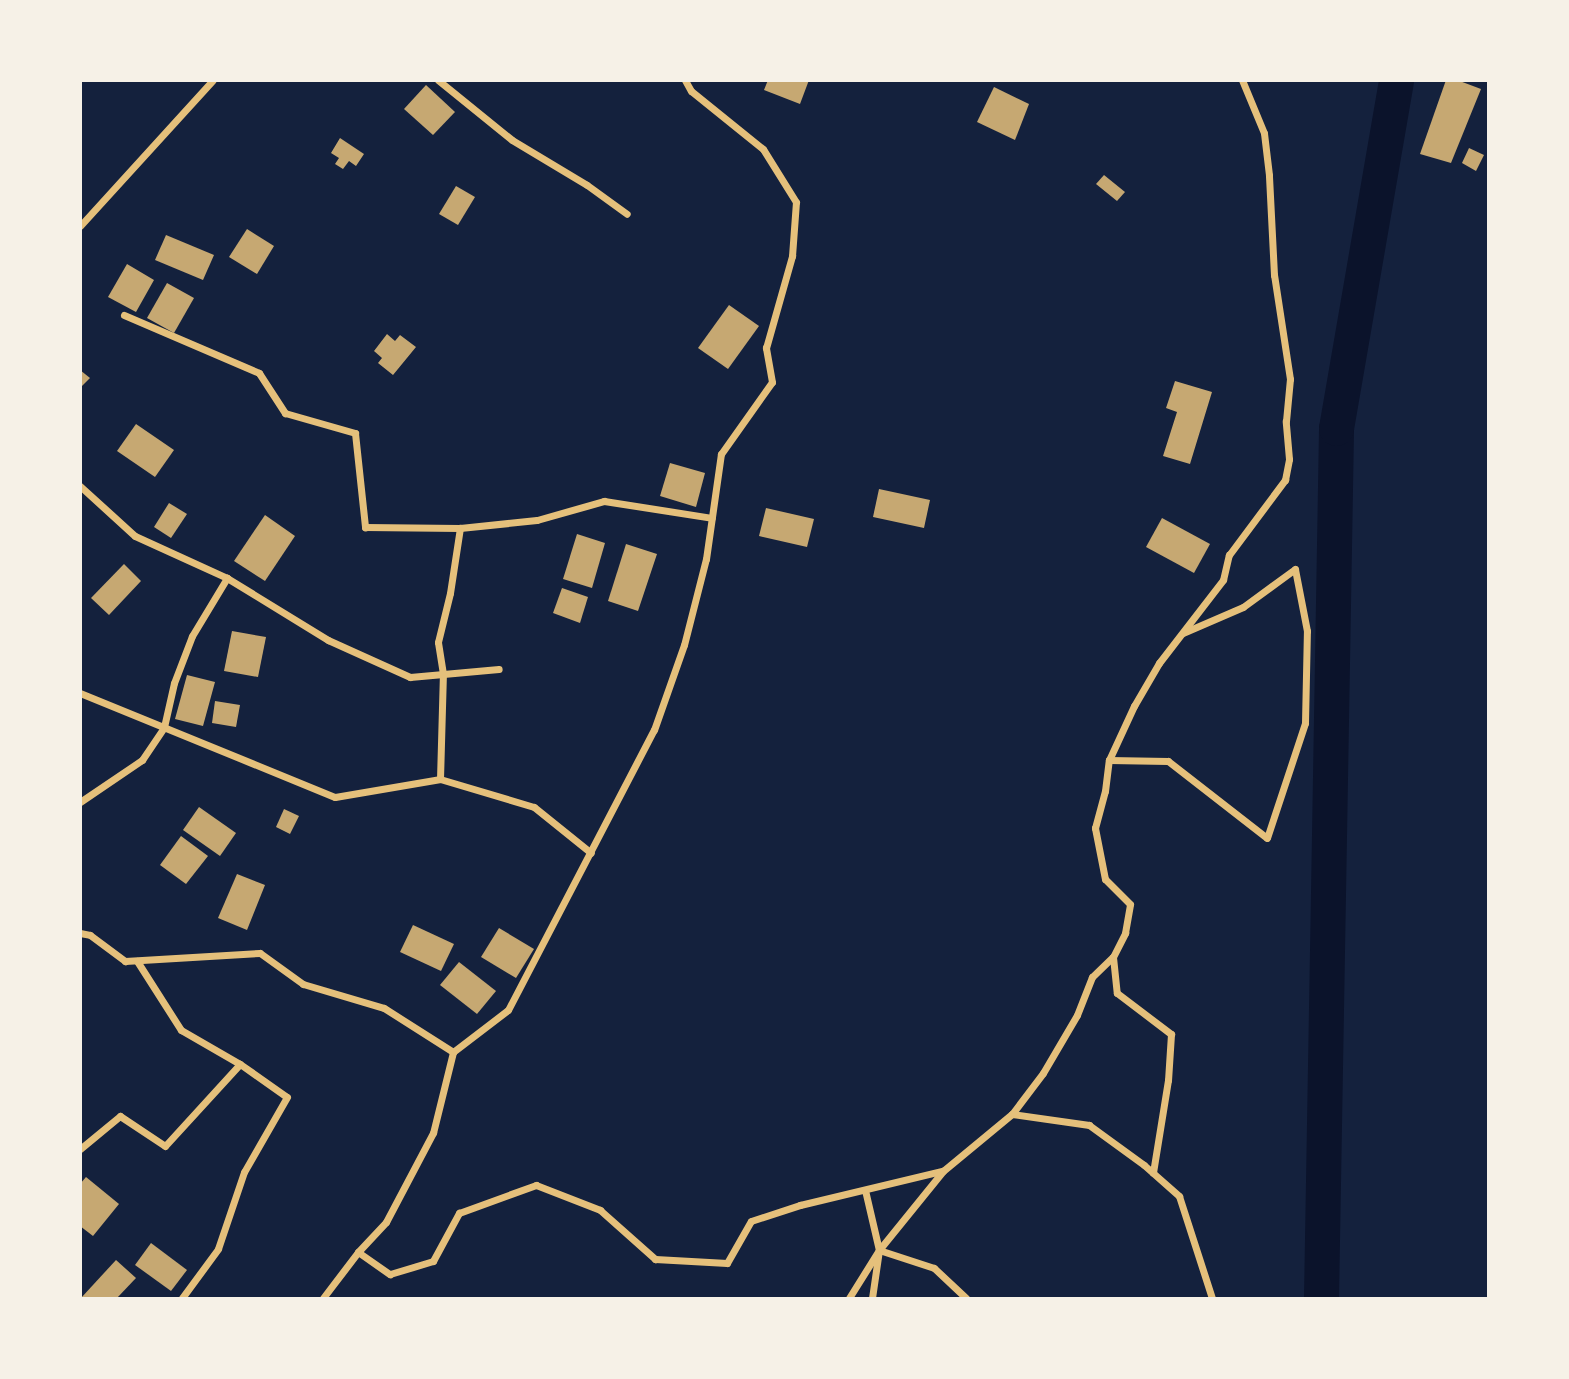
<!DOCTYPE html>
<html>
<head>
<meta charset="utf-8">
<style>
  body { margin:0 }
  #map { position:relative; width:1569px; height:1379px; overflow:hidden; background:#14213d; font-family:"Work Sans",sans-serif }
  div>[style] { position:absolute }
  .river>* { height:35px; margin:-17.5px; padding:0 17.5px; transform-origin:17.5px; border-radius:17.5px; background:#0b132b }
  .building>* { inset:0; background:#c6a872 }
  .minor>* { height:7px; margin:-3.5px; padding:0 3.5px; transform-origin:3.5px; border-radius:3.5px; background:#e5c07b }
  span { translate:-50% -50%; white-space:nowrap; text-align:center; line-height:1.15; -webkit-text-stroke:7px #f6f1e7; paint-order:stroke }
  .frame { position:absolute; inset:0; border:82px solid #f6f1e7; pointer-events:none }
</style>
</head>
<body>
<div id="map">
  <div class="river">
    <i style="left:1321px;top:1298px;width:870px;rotate:-89.01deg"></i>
    <i style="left:1336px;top:428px;width:353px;rotate:-80.2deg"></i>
  </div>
  <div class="building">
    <i style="clip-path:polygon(768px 80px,809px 80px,800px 104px,764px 90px)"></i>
    <i style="clip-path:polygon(1446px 80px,1457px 80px,1481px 89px,1451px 163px,1420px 154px)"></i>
    <i style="clip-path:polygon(426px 85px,455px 112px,433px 135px,404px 109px)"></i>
    <i style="clip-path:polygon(994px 87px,1029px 104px,1015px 140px,977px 122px)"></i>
    <i style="clip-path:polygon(340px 138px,364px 154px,356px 166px,349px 161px,343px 169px,335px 164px,339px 158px,331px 153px)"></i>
    <i style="clip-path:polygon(1469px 148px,1484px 155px,1476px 171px,1462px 163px)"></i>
    <i style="clip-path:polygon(1104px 175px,1125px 192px,1117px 201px,1096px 184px)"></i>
    <i style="clip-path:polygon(456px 186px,475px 197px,458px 225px,439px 214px)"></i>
    <i style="clip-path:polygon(247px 229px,274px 246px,257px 274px,229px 257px)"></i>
    <i style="clip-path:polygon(166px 235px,214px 255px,203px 280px,155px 260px)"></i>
    <i style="clip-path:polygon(127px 264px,154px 280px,136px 312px,108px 297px)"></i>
    <i style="clip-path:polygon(167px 283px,194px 298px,174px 333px,147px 318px)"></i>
    <i style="clip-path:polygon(729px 305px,759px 326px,728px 369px,698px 348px)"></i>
    <i style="clip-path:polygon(387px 334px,395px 341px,400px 335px,416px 347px,393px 375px,378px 363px,382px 358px,374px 351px)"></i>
    <i style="clip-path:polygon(80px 370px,90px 378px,80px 388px)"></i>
    <i style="clip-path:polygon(1175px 381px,1212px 392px,1190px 464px,1163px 456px,1177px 412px,1166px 408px)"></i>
    <i style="clip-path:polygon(136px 424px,174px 450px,155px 477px,117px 451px)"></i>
    <i style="clip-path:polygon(670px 463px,705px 473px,696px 507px,660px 496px)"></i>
    <i style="clip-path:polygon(879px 489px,930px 500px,924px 528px,873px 517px)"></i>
    <i style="clip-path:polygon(169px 503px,187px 514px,171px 538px,154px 527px)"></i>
    <i style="clip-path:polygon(766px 508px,814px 519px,807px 547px,759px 536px)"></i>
    <i style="clip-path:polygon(265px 515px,295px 536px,265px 581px,234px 561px)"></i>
    <i style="clip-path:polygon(1162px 518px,1210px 544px,1194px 573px,1146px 547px)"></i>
    <i style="clip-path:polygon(577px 534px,605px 543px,592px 588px,563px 579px)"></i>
    <i style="clip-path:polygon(626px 544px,657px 554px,638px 611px,608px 601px)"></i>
    <i style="clip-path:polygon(124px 564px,141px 581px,109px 615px,91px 598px)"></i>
    <i style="clip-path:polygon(562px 588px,588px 597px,580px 623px,553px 613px)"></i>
    <i style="clip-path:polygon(232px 631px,266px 637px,258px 677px,224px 671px)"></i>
    <i style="clip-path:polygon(187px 675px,215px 682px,203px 726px,175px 719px)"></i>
    <i style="clip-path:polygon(215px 701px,240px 705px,236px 727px,212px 723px)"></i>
    <i style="clip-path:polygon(199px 807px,236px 833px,220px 856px,183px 830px)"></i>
    <i style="clip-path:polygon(284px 809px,299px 816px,290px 834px,276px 827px)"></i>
    <i style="clip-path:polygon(181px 836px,208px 856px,186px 884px,160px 865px)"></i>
    <i style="clip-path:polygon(237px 874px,265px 885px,247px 930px,218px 918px)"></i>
    <i style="clip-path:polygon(413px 925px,454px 944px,441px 971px,400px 952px)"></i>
    <i style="clip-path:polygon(499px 928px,534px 949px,516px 978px,481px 957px)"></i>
    <i style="clip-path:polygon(459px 962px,496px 991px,477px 1014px,440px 985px)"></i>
    <i style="clip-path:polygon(86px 1177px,119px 1204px,93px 1236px,80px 1226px,80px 1184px)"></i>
    <i style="clip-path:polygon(151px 1243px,187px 1270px,171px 1291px,135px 1265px)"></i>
    <i style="clip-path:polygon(116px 1260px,136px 1278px,117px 1298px,81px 1298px)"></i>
  </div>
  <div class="minor">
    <i style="left:438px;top:80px;width:95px;rotate:39deg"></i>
    <i style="left:512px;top:140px;width:87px;rotate:31deg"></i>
    <i style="left:587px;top:185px;width:49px;rotate:35.9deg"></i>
    <i style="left:80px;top:226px;width:197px;rotate:-47.7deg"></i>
    <i style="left:124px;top:315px;width:147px;rotate:23.2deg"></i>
    <i style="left:259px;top:373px;width:48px;rotate:57deg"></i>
    <i style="left:285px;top:413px;width:73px;rotate:15.9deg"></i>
    <i style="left:355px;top:433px;width:95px;rotate:83.9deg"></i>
    <i style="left:365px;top:527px;width:95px;rotate:0.6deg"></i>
    <i style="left:80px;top:486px;width:74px;rotate:42.3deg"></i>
    <i style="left:135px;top:536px;width:101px;rotate:24.5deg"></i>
    <i style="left:227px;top:578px;width:119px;rotate:31.5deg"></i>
    <i style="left:328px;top:640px;width:90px;rotate:24.3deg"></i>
    <i style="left:410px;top:677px;width:89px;rotate:-5.1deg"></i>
    <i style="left:80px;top:693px;width:275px;rotate:22.2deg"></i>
    <i style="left:335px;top:797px;width:107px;rotate:-9.7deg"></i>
    <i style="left:440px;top:779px;width:98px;rotate:16.6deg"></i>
    <i style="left:534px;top:807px;width:73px;rotate:38.9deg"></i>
    <i style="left:1109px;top:760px;width:59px;rotate:1deg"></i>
    <i style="left:1168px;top:761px;width:125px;rotate:37.9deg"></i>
    <i style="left:1267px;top:838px;width:121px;rotate:-71.7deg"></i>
    <i style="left:1305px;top:723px;width:92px;rotate:-88.8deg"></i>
    <i style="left:1307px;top:631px;width:63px;rotate:-101deg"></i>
    <i style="left:1295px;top:569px;width:64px;rotate:143.8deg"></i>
    <i style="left:1243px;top:607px;width:65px;rotate:156.6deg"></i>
    <i style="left:440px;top:779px;width:105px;rotate:-88.4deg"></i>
    <i style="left:443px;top:674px;width:32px;rotate:-99deg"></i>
    <i style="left:438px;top:642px;width:50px;rotate:-76.2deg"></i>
    <i style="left:450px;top:593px;width:66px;rotate:-81.3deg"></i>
    <i style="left:460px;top:528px;width:77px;rotate:-5.9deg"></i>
    <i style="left:537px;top:520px;width:70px;rotate:-15.8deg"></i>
    <i style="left:604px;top:501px;width:109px;rotate:8.9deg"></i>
    <i style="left:80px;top:802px;width:75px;rotate:-34.1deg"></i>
    <i style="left:142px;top:760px;width:40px;rotate:-56deg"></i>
    <i style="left:164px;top:727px;width:45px;rotate:-77.2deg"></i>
    <i style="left:174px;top:683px;width:50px;rotate:-69deg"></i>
    <i style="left:192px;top:636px;width:68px;rotate:-58.9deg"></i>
    <i style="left:80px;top:933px;width:10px;rotate:11deg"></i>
    <i style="left:90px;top:935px;width:44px;rotate:36.6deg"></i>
    <i style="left:125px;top:961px;width:135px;rotate:-3.4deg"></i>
    <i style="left:260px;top:953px;width:53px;rotate:35.8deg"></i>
    <i style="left:303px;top:984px;width:84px;rotate:16.5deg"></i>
    <i style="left:384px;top:1008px;width:82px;rotate:32.5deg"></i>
    <i style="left:1113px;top:957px;width:36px;rotate:84deg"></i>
    <i style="left:1117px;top:993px;width:68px;rotate:37.2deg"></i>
    <i style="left:1171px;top:1034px;width:46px;rotate:93.7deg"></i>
    <i style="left:1168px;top:1080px;width:94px;rotate:99.2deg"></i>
    <i style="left:137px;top:961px;width:82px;rotate:57.5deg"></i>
    <i style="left:181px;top:1030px;width:68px;rotate:30deg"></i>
    <i style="left:240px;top:1064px;width:57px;rotate:35.1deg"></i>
    <i style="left:287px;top:1097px;width:86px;rotate:119.8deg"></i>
    <i style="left:244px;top:1172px;width:81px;rotate:108.7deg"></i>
    <i style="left:218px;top:1249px;width:61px;rotate:126.3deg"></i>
    <i style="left:1012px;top:1114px;width:78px;rotate:8.1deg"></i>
    <i style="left:1089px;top:1125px;width:68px;rotate:36deg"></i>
    <i style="left:1144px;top:1165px;width:47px;rotate:41.5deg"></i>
    <i style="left:1179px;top:1196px;width:107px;rotate:72.1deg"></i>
    <i style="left:80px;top:1149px;width:52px;rotate:-39.5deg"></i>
    <i style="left:120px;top:1116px;width:54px;rotate:33.7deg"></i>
    <i style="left:165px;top:1146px;width:111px;rotate:-47.6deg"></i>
    <i style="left:865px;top:1190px;width:62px;rotate:76.9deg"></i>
    <i style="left:879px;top:1250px;width:49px;rotate:98.3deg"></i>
    <i style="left:879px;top:1250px;width:58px;rotate:18.1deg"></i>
    <i style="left:934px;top:1268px;width:44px;rotate:43.2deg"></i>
    <i style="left:358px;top:1252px;width:39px;rotate:35deg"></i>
    <i style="left:390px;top:1274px;width:45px;rotate:-16.8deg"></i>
    <i style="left:433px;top:1261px;width:55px;rotate:-61.6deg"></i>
    <i style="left:459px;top:1213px;width:82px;rotate:-20deg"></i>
    <i style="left:536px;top:1185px;width:69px;rotate:21.3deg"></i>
    <i style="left:600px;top:1210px;width:74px;rotate:41.7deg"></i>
    <i style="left:655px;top:1259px;width:72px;rotate:3.2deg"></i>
    <i style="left:727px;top:1263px;width:48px;rotate:-60.3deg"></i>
    <i style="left:751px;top:1221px;width:52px;rotate:-18.1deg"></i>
    <i style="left:800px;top:1205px;width:146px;rotate:-13.5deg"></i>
    <i style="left:323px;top:1298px;width:58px;rotate:-52.7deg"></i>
    <i style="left:358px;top:1252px;width:41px;rotate:-47deg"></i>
    <i style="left:386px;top:1222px;width:101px;rotate:-62.2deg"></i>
    <i style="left:433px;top:1133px;width:83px;rotate:-76.1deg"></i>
    <i style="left:453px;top:1052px;width:69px;rotate:-37.4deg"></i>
    <i style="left:508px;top:1010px;width:316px;rotate:-62.5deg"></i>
    <i style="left:654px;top:730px;width:90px;rotate:-70.6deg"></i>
    <i style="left:684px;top:645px;width:89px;rotate:-75.7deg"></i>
    <i style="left:706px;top:559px;width:106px;rotate:-81.9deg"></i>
    <i style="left:721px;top:454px;width:88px;rotate:-54.7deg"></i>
    <i style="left:772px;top:382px;width:35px;rotate:-100deg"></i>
    <i style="left:766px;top:348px;width:96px;rotate:-74.2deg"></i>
    <i style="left:792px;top:256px;width:54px;rotate:-85.8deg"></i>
    <i style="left:796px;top:202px;width:62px;rotate:-121.9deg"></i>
    <i style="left:763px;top:149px;width:92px;rotate:-141.1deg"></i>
    <i style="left:691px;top:91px;width:13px;rotate:-119deg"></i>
    <i style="left:849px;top:1298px;width:57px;rotate:-58deg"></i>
    <i style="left:879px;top:1250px;width:102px;rotate:-51deg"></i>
    <i style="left:943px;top:1171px;width:89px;rotate:-39.6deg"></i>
    <i style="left:1012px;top:1114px;width:51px;rotate:-52.9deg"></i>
    <i style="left:1043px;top:1073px;width:67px;rotate:-59.6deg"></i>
    <i style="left:1077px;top:1015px;width:41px;rotate:-68.5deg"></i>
    <i style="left:1092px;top:977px;width:29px;rotate:-44deg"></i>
    <i style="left:1113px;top:957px;width:27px;rotate:-63deg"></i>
    <i style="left:1125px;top:933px;width:29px;rotate:-80deg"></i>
    <i style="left:1130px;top:904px;width:35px;rotate:-135deg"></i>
    <i style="left:1105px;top:879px;width:52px;rotate:-101.1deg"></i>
    <i style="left:1095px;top:828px;width:38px;rotate:-75deg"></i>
    <i style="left:1105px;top:791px;width:31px;rotate:-83deg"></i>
    <i style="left:1109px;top:760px;width:60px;rotate:-65.2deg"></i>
    <i style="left:1134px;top:706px;width:50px;rotate:-59.8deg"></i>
    <i style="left:1159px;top:663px;width:105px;rotate:-52.4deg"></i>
    <i style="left:1223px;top:580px;width:26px;rotate:-77deg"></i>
    <i style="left:1229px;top:555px;width:94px;rotate:-53.3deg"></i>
    <i style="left:1285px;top:480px;width:21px;rotate:-79deg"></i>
    <i style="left:1289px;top:459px;width:38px;rotate:-95deg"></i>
    <i style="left:1286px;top:421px;width:42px;rotate:-84.6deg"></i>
    <i style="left:1290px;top:379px;width:105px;rotate:-98.7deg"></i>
    <i style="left:1274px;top:275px;width:100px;rotate:-92.9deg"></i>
    <i style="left:1269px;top:175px;width:42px;rotate:-96.8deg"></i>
    <i style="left:1264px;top:133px;width:57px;rotate:-112.5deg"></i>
  </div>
  <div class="frame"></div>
</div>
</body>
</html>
